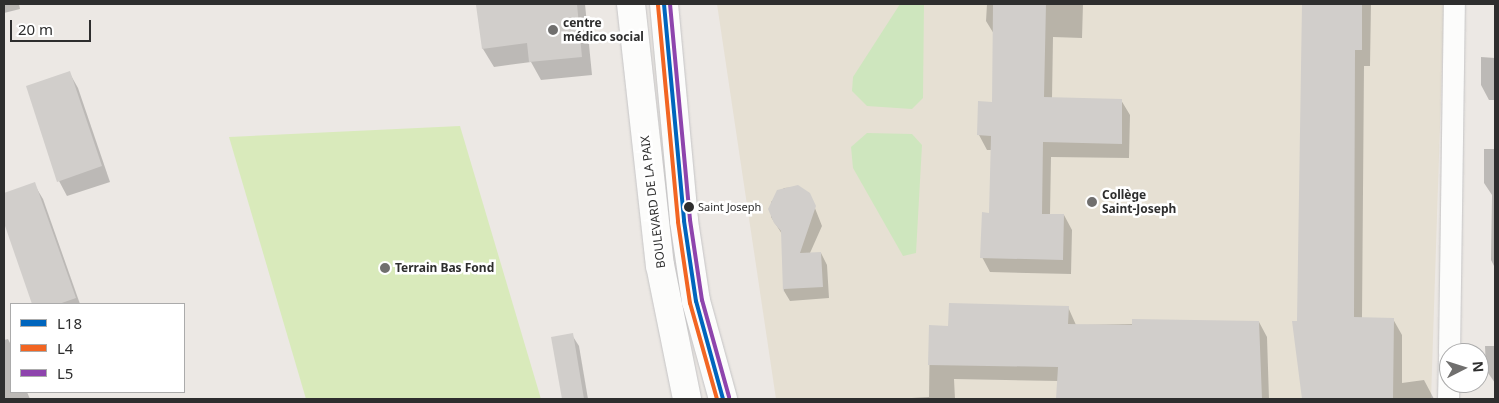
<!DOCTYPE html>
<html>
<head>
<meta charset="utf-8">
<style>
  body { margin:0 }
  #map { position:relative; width:1499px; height:403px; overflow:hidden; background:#ece8e4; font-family:"Noto Sans",sans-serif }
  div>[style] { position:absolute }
  .education>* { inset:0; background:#e6e0d3 }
  .green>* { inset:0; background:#cee6be }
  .pitch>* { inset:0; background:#d9eabb }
  .shadow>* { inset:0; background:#0003 }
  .building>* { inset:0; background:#d1cecb }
  .roads { filter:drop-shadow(0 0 1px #c5c4c5) drop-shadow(0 0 1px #c5c4c5) }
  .minor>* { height:21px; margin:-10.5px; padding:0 10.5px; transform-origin:10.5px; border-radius:10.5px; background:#fcfcfb }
  .secondary>* { height:28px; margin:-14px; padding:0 14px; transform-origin:14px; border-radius:14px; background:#fcfcfb }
  .bus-1>* { height:4px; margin:-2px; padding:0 2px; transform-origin:2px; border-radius:2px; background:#0065bd }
  .bus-2>* { height:4px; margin:-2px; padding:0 2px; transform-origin:2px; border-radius:2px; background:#f26522 }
  .bus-3>* { height:4px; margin:-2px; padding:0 2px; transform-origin:2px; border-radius:2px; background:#8e44ad }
  .dots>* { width:14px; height:14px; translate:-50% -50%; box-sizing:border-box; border:2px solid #fff; border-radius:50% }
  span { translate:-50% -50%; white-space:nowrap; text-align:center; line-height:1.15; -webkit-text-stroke:5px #fff; paint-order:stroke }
  .bus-label { font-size:11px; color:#2e2e2e }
  .left { translate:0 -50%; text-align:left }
  .poi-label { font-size:12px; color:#2e2e2e; font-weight:700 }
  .street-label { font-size:12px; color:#2e2e2e }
  .frame { position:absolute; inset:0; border:5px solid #2e2e2e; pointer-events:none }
  .legend { position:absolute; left:10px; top:303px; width:175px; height:90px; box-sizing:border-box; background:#fff; border:1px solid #ababab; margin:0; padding:6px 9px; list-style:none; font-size:15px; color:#2e2e2e }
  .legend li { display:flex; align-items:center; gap:10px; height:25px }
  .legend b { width:25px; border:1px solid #ababab }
  .north { position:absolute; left:1439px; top:343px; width:50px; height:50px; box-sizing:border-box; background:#fff; border:1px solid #ababab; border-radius:50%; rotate:85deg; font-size:14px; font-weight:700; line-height:20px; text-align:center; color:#2e2e2e }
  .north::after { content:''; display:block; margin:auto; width:18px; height:22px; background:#706f6e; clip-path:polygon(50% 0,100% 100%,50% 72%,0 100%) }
  .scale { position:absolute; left:10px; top:20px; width:81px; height:22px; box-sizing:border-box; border:2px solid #2e2e2e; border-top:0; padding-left:6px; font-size:15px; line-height:18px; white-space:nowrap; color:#2e2e2e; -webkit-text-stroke:4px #fff; paint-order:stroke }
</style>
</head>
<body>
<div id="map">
  <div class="education">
    <i style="clip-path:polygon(717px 4px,1444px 4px,1431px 399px,776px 399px)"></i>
  </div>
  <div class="green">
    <i style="clip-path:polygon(900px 4px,924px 4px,923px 98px,912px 109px,867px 106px,852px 91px,853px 77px)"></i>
    <i style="clip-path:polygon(867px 133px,912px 134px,922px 145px,916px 253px,903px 256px,853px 168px,851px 147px)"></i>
  </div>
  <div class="pitch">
    <i style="clip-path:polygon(460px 126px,541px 399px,306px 399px,229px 137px)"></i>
  </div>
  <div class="shadow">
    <i style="clip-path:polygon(4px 4px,19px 4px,20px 9px,4px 13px)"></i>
    <i style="clip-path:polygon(498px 4px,585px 4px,592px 75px,541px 80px,531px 62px,494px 67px,483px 49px,478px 6px)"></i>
    <i style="clip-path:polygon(987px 4px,1083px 4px,1082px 38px,1053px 37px,1052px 99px,1121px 100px,1130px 115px,1129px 158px,1051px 157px,1050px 215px,1064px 215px,1072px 230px,1071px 274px,990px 272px,982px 257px,990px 214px,992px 150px,987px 150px,979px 135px,993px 103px,994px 34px,986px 21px)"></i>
    <i style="clip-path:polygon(1303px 4px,1371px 4px,1370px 66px,1364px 66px,1362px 319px,1393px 319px,1402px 335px,1402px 383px,1424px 380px,1434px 399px,1304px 399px,1293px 323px,1298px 323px)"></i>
    <i style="clip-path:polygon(1481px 57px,1495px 58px,1495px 100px,1489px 100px,1481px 85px)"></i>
    <i style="clip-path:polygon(69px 72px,78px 88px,110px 182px,67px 196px,59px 181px)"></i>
    <i style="clip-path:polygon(1484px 149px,1495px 149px,1495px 268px,1491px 260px,1492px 195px,1484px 183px)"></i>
    <i style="clip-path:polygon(34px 184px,43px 199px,80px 304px,33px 304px,4px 219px,4px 194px)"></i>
    <i style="clip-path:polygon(798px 187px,809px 193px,822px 226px,810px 253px,821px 253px,827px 265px,829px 298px,790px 301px,784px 291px,782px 234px,771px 217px,771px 202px,784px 188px)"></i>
    <i style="clip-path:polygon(1068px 307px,1076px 325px,1259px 322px,1267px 337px,1269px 399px,1057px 399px,1059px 381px,954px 379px,955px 399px,894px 399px,929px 397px,930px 326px,949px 327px)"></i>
    <i style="clip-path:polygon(572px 335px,579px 346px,588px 399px,563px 399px,553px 338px)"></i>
    <i style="clip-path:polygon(8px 339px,11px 345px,11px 392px,27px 392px,30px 399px,4px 399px,4px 340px)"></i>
    <i style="clip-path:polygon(1485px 346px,1495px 346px,1495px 383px,1486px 370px)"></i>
  </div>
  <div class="building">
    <i style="clip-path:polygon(577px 4px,582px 57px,529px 62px,527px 43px,482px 49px,476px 5px)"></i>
    <i style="clip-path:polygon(993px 4px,1046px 4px,1044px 97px,1122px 99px,1122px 144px,1043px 142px,1042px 214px,1064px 214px,1063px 260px,980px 258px,982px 212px,989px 213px,991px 136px,977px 135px,978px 101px,992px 102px)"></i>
    <i style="clip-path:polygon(1302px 4px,1362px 4px,1362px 50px,1355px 50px,1354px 317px,1394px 318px,1393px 399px,1302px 399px,1292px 321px,1297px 321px)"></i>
    <i style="clip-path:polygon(70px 71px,102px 166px,57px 182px,26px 86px)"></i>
    <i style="clip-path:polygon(35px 182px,76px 298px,59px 304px,32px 304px,4px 223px,4px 193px)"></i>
    <i style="clip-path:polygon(798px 185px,810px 193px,816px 206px,800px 253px,821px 252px,823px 287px,784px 289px,783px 292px,781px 231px,774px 223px,768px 209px,777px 190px)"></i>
    <i style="clip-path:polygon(949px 303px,1069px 306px,1068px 324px,1132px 325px,1132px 319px,1259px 321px,1262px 399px,1056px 399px,1058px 367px,928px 365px,929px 325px,948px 326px)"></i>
    <i style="clip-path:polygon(573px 333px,584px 399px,562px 399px,551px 337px)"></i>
  </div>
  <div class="roads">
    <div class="minor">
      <i style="left:1449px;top:353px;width:349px;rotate:-89.2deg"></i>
      <i style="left:1448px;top:399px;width:42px;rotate:-88.6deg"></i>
    </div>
    <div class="secondary">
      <i style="left:631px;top:4px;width:263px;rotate:83.7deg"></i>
      <i style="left:660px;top:265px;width:137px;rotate:78.6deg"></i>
      <i style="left:664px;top:4px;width:218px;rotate:84.7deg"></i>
      <i style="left:684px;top:221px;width:81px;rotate:81.5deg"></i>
      <i style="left:696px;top:301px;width:102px;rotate:74.6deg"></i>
    </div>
  </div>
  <div class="bus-1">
    <i style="left:664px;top:4px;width:218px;rotate:84.7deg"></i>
    <i style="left:684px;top:221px;width:81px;rotate:81.5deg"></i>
    <i style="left:696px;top:301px;width:102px;rotate:74.6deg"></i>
  </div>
  <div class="bus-2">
    <i style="left:658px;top:5px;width:218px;rotate:84.7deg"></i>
    <i style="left:678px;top:222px;width:82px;rotate:81.6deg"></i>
    <i style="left:690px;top:303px;width:100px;rotate:74.3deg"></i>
  </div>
  <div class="bus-3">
    <i style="left:670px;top:4px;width:217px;rotate:84.7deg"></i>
    <i style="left:690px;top:220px;width:81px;rotate:81.5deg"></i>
    <i style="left:702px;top:300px;width:101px;rotate:74.4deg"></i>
  </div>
  <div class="dots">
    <i style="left:553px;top:30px;background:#706f6e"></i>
    <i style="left:1092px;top:202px;background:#706f6e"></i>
    <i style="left:689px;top:207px;background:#2e2e2e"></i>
    <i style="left:385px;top:268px;background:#706f6e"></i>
  </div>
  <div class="bus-label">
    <span class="left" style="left:698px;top:207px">Saint Joseph</span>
  </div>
  <div class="poi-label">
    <span class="left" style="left:563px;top:30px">centre<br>médico social</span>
    <span class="left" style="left:1102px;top:202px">Collège<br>Saint-Joseph</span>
    <span class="left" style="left:395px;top:268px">Terrain Bas Fond</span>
  </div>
  <div class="street-label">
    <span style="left:653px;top:202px;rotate:-97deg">BOULEVARD DE LA PAIX</span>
  </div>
  <div class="frame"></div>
  <ul class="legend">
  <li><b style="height:6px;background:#0065bd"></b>L18</li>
  <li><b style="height:6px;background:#f26522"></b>L4</li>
  <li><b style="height:6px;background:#8e44ad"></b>L5</li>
  </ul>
  <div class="north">N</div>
  <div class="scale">20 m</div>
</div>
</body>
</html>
